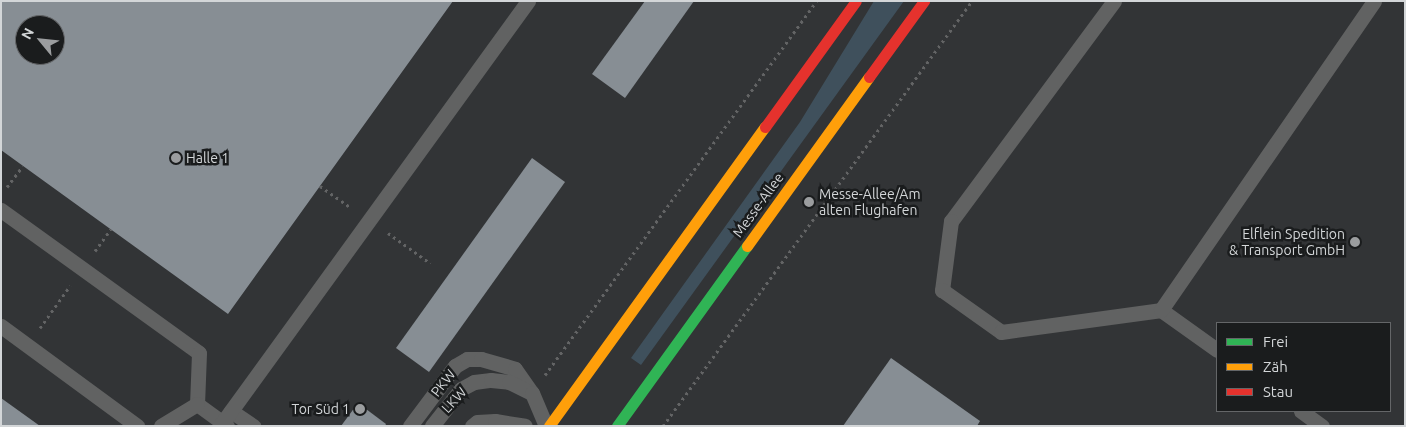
<!DOCTYPE html>
<html>
<head>
<meta charset="utf-8">
<style>
  body { margin:0 }
  #map { position:relative; width:1406px; height:427px; overflow:hidden; background:#323436; font-family:Ubuntu,sans-serif }
  div>[style] { position:absolute }
  .green>* { inset:0; background:#3f505c }
  .building>* { inset:0; background:#878e94 }
  .path>* { height:3px; margin-top:-1.5px; transform-origin:0; background:repeating-linear-gradient(90deg,#636465 0 2.5px,transparent 0 6.5px) }
  .lane>* { height:15px; margin:-7.5px; padding:0 7.5px; transform-origin:7.5px; border-radius:7.5px; background:#616262 }
  .fast>* { height:11px; margin:-5.5px; padding:0 5.5px; transform-origin:5.5px; border-radius:5.5px; background:#30b455 }
  .slow>* { height:11px; margin:-5.5px; padding:0 5.5px; transform-origin:5.5px; border-radius:5.5px; background:#ff9f0a }
  .jam>* { height:11px; margin:-5.5px; padding:0 5.5px; transform-origin:5.5px; border-radius:5.5px; background:#e5322d }
  .dots>* { width:14px; height:14px; translate:-50% -50%; box-sizing:border-box; border:2px solid #1a1c1d; border-radius:50% }
  span { translate:-50% -50%; white-space:nowrap; text-align:center; line-height:1.15; -webkit-text-stroke:5px #1a1c1d; paint-order:stroke }
  .poi-label { font-size:14px; color:#d3d6d8 }
  .left { translate:0 -50%; text-align:left }
  .right { translate:-100% -50%; text-align:right }
  .street-label { font-size:14px; color:#d3d6d8 }
  .frame { position:absolute; inset:0; border:2px solid #d3d6d8; pointer-events:none }
  .legend { position:absolute; left:1216px; top:322px; width:175px; height:90px; box-sizing:border-box; background:#1a1c1d; border:1px solid #646668; margin:0; padding:6px 9px; list-style:none; font-size:15px; color:#d3d6d8 }
  .legend li { display:flex; align-items:center; gap:10px; height:25px }
  .legend b { width:25px; border:1px solid #646668 }
  .north { position:absolute; left:15px; top:15px; width:50px; height:50px; box-sizing:border-box; background:#1a1c1d; border:1px solid #646668; border-radius:50%; rotate:298deg; font-size:14px; font-weight:700; line-height:20px; text-align:center; color:#d3d6d8 }
  .north::after { content:''; display:block; margin:auto; width:18px; height:22px; background:#9b9d9f; clip-path:polygon(50% 0,100% 100%,50% 72%,0 100%) }
</style>
</head>
<body>
<div id="map">
  <div class="green">
    <i style="clip-path:polygon(874px 1px,904px 1px,641px 365px,631px 358px,800px 122px)"></i>
  </div>
  <div class="building">
    <i style="clip-path:polygon(evenodd,1px 1px,453px 1px,228px 314px,1px 150px,1px 1px,25px 25px,55px 25px,55px 55px,25px 55px,25px 25px)"></i>
    <i style="clip-path:polygon(645px 1px,694px 1px,625px 98px,592px 74px)"></i>
    <i style="clip-path:polygon(532px 158px,565px 182px,429px 372px,396px 348px)"></i>
    <i style="clip-path:polygon(891px 358px,980px 421px,977px 426px,843px 426px)"></i>
    <i style="clip-path:polygon(1px 398px,40px 426px,1px 426px)"></i>
    <i style="clip-path:polygon(358px 403px,386px 424px,385px 426px,341px 426px)"></i>
  </div>
  <div class="path">
    <i style="left:320px;top:186px;width:37px;rotate:35deg"></i>
    <i style="left:7px;top:187px;width:26px;rotate:-53deg"></i>
    <i style="left:388px;top:233px;width:52px;rotate:35.5deg"></i>
    <i style="left:95px;top:251px;width:27px;rotate:-54deg"></i>
    <i style="left:40px;top:328px;width:52px;rotate:-54.5deg"></i>
    <i style="left:545px;top:375px;width:462px;rotate:-54deg"></i>
    <i style="left:663px;top:426px;width:525px;rotate:-53.98deg"></i>
  </div>
  <div class="lane">
    <i style="left:1114px;top:1px;width:274px;rotate:126.5deg"></i>
    <i style="left:951px;top:221px;width:70px;rotate:97.4deg"></i>
    <i style="left:942px;top:290px;width:72px;rotate:35.4deg"></i>
    <i style="left:1001px;top:332px;width:162px;rotate:-7.8deg"></i>
    <i style="left:1px;top:210px;width:244px;rotate:35.8deg"></i>
    <i style="left:199px;top:353px;width:51px;rotate:92.2deg"></i>
    <i style="left:197px;top:404px;width:37px;rotate:36deg"></i>
    <i style="left:1px;top:326px;width:169px;rotate:36.3deg"></i>
    <i style="left:1217px;top:350px;width:69px;rotate:-144.5deg"></i>
    <i style="left:1161px;top:310px;width:375px;rotate:-55.4deg"></i>
    <i style="left:231px;top:411px;width:27px;rotate:34deg"></i>
    <i style="left:1301px;top:411px;width:26px;rotate:36deg"></i>
    <i style="left:161px;top:426px;width:42px;rotate:-31.4deg"></i>
    <i style="left:220px;top:426px;width:525px;rotate:-54.07deg"></i>
    <i style="left:410px;top:426px;width:75px;rotate:-53.1deg"></i>
    <i style="left:455px;top:366px;width:14px;rotate:-30deg"></i>
    <i style="left:467px;top:359px;width:14px"></i>
    <i style="left:481px;top:359px;width:35px;rotate:16deg"></i>
    <i style="left:515px;top:369px;width:29px;rotate:55deg"></i>
    <i style="left:432px;top:426px;width:47px;rotate:-51.9deg"></i>
    <i style="left:461px;top:389px;width:15px;rotate:-28deg"></i>
    <i style="left:474px;top:382px;width:17px;rotate:-7deg"></i>
    <i style="left:491px;top:380px;width:18px;rotate:6deg"></i>
    <i style="left:509px;top:382px;width:25px;rotate:26deg"></i>
    <i style="left:532px;top:393px;width:36px;rotate:67deg"></i>
    <i style="left:472px;top:426px;width:6px;rotate:-39deg"></i>
    <i style="left:477px;top:422px;width:18px;rotate:-3deg"></i>
    <i style="left:495px;top:421px;width:30px;rotate:9deg"></i>
  </div>
  <div class="fast">
    <i style="left:617px;top:426px;width:222px;rotate:-54.2deg"></i>
  </div>
  <div class="slow">
    <i style="left:747px;top:246px;width:208px;rotate:-54.2deg"></i>
    <i style="left:549px;top:426px;width:369px;rotate:-54.2deg"></i>
  </div>
  <div class="jam">
    <i style="left:869px;top:77px;width:94px;rotate:-54.1deg"></i>
    <i style="left:765px;top:127px;width:155px;rotate:-54.2deg"></i>
  </div>
  <div class="dots">
    <i style="left:176px;top:158px;background:#9b9d9f"></i>
    <i style="left:809px;top:202px;background:#9b9d9f"></i>
    <i style="left:1355px;top:242px;background:#9b9d9f"></i>
    <i style="left:360px;top:409px;background:#9b9d9f"></i>
  </div>
  <div class="poi-label">
    <span class="left" style="left:186px;top:158px">Halle 1</span>
    <span class="left" style="left:819px;top:202px">Messe-Allee/Am<br>alten Flughafen</span>
    <span class="right" style="left:1345px;top:242px">Elflein Spedition<br>&amp; Transport GmbH</span>
    <span class="right" style="left:350px;top:409px">Tor Süd 1</span>
  </div>
  <div class="street-label">
    <span style="left:758px;top:205px;rotate:-54deg">Messe-Allee</span>
    <span style="left:443px;top:383px;rotate:-52deg">PKW</span>
    <span style="left:454px;top:400px;rotate:-47deg">LKW</span>
  </div>
  <div class="frame"></div>
  <ul class="legend">
  <li><b style="height:6px;background:#30b455"></b>Frei</li>
  <li><b style="height:6px;background:#ff9f0a"></b>Zäh</li>
  <li><b style="height:6px;background:#e5322d"></b>Stau</li>
  </ul>
  <div class="north">N</div>
</div>
</body>
</html>
